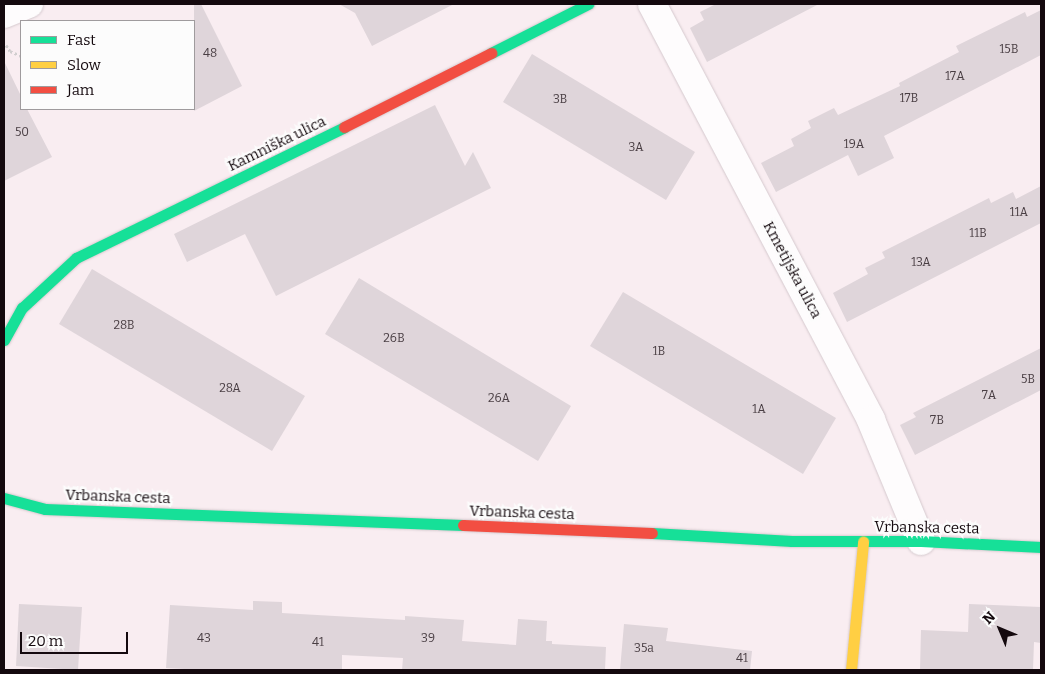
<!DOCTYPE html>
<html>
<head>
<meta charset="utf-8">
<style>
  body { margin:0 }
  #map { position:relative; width:1045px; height:674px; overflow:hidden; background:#f9edf1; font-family:Bitter,serif }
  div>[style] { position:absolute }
  .building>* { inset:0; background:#dfd5da }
  .path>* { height:3px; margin-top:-1.5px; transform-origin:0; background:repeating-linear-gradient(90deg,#d1cecf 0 2.5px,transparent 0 5px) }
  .roads { filter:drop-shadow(0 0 1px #d5c9ce) drop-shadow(0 0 1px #d5c9ce) }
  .street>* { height:28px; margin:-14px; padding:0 14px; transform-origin:14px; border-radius:14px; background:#fefcfd }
  .fast>* { height:11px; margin:-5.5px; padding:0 5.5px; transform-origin:5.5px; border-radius:5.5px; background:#16e098 }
  .slow>* { height:11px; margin:-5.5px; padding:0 5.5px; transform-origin:5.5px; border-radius:5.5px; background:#ffcf43 }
  .jam>* { height:11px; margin:-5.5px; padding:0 5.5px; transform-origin:5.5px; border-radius:5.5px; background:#f24e42 }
  span { translate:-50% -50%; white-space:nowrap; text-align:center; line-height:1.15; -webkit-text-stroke:4.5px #fcfcfc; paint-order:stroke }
  .number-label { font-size:12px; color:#493e43 }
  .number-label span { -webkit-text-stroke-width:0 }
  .street-label { font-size:15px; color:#14090e }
  .frame { position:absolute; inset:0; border:5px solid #14090e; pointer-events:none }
  .legend { position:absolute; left:20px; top:20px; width:175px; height:90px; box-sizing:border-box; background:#fcfcfc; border:1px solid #9f9b9d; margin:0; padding:6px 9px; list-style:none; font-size:15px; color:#14090e }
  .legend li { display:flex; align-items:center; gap:10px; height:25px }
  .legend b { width:25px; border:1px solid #9f9b9d }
  .north { position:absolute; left:975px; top:604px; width:50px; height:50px; -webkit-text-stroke:4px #fcfcfc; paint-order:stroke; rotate:315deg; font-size:14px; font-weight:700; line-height:20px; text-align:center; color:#14090e }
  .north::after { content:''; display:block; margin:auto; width:18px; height:22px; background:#14090e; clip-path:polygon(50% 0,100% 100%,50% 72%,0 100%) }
  .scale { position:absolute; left:20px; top:632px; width:108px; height:22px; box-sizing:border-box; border:2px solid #14090e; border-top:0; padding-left:6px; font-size:15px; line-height:18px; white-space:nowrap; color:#14090e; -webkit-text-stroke:4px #fcfcfc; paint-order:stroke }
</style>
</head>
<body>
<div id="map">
  <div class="building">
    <i style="clip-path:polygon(194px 4px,201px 4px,242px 86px,194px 111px)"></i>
    <i style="clip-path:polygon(339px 4px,454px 4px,372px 46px,355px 13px)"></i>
    <i style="clip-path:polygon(716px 4px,819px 4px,707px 62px,690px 28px,704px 20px,700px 12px)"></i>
    <i style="clip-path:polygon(1041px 10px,1041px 55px,884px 136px,894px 158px,858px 176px,848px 155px,776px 192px,761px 163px,794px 146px,791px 139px,811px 128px,808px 121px,834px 108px,838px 115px,900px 86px,899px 83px,959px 52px,956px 46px,1025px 12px,1027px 17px)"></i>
    <i style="clip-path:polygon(532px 54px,695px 152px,666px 200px,503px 102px)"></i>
    <i style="clip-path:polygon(4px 61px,21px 96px,21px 109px,27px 109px,52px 157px,4px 181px)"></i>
    <i style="clip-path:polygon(435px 105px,465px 166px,473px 152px,491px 188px,276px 296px,245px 234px,187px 262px,174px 234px)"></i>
    <i style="clip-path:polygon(1041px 186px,1041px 223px,847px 322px,833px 293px,868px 274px,865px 268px,885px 258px,882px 252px,989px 198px,991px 203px,1013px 192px,1016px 199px)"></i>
    <i style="clip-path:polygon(92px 269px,305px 396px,272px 451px,59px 324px)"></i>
    <i style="clip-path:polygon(359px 278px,571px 406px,538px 461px,325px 334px)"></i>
    <i style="clip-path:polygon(623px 292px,836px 418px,803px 474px,590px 346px)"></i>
    <i style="clip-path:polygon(1041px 348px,1041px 390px,915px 455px,900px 425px,916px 417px,913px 413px)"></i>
    <i style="clip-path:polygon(253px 601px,282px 602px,282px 613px,405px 620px,405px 616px,464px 620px,462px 641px,516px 645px,518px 619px,547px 621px,546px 641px,552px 641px,552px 644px,606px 647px,605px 670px,402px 670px,403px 658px,342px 655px,342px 670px,203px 670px,166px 668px,170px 605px,253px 610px)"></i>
    <i style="clip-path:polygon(19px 604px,82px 607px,78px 670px,16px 666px)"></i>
    <i style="clip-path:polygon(969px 604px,1041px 607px,1041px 643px,1034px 642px,1033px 670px,920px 670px,921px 630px,968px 632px)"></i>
    <i style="clip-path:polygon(624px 624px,668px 628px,666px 641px,752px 651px,750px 670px,620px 670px)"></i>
  </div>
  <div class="path">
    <i style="left:6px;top:45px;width:7px;rotate:56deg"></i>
    <i style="left:10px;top:51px;width:12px;rotate:24deg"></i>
  </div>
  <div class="roads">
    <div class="street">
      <i style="left:652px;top:4px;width:470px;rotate:62.2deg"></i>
      <i style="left:871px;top:420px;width:131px;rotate:67.5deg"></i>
      <i style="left:4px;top:14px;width:27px;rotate:-22deg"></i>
    </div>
    <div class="fast">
      <i style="left:491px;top:53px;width:109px;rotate:-26.8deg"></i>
      <i style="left:4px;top:340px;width:37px;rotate:-61deg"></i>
      <i style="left:22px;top:308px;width:74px;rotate:-42.8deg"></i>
      <i style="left:76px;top:258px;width:298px;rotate:-26deg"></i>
      <i style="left:4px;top:498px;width:42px;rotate:15deg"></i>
      <i style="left:45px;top:509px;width:418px;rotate:2.2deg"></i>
      <i style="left:652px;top:533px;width:140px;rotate:3.3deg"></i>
      <i style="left:792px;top:541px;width:129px"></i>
      <i style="left:921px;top:541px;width:120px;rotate:2.9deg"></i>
    </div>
    <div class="slow">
      <i style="left:851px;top:670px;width:129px;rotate:-84.6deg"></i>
    </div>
    <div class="jam">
      <i style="left:344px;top:127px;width:165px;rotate:-26.7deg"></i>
      <i style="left:463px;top:525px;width:189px;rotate:2.4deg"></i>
    </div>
  </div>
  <div class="number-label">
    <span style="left:1009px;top:50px">15B</span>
    <span style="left:210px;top:54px">48</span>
    <span style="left:955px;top:77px">17A</span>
    <span style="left:909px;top:99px">17B</span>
    <span style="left:560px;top:100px">3B</span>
    <span style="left:22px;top:133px">50</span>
    <span style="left:854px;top:145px">19A</span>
    <span style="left:636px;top:148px">3A</span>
    <span style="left:1019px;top:213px">11A</span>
    <span style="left:978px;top:234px">11B</span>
    <span style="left:921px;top:263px">13A</span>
    <span style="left:124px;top:326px">28B</span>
    <span style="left:394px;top:339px">26B</span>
    <span style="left:659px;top:352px">1B</span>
    <span style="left:1028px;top:380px">5B</span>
    <span style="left:230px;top:389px">28A</span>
    <span style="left:989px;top:396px">7A</span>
    <span style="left:499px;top:399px">26A</span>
    <span style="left:759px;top:410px">1A</span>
    <span style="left:937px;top:421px">7B</span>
    <span style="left:204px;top:639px">43</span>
    <span style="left:428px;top:639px">39</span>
    <span style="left:318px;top:643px">41</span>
    <span style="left:644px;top:649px">35a</span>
    <span style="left:742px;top:659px">41</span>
  </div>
  <div class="street-label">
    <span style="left:277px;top:144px;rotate:-26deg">Kamniška ulica</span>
    <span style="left:792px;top:270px;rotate:62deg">Kmetijska ulica</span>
    <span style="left:118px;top:497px;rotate:2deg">Vrbanska cesta</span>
    <span style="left:522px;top:513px;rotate:2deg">Vrbanska cesta</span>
    <span style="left:927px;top:528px;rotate:1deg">Vrbanska cesta</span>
  </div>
  <div class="frame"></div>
  <ul class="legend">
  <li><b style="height:6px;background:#16e098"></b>Fast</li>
  <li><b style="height:6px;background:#ffcf43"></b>Slow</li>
  <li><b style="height:6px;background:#f24e42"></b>Jam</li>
  </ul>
  <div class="north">N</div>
  <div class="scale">20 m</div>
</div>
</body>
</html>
